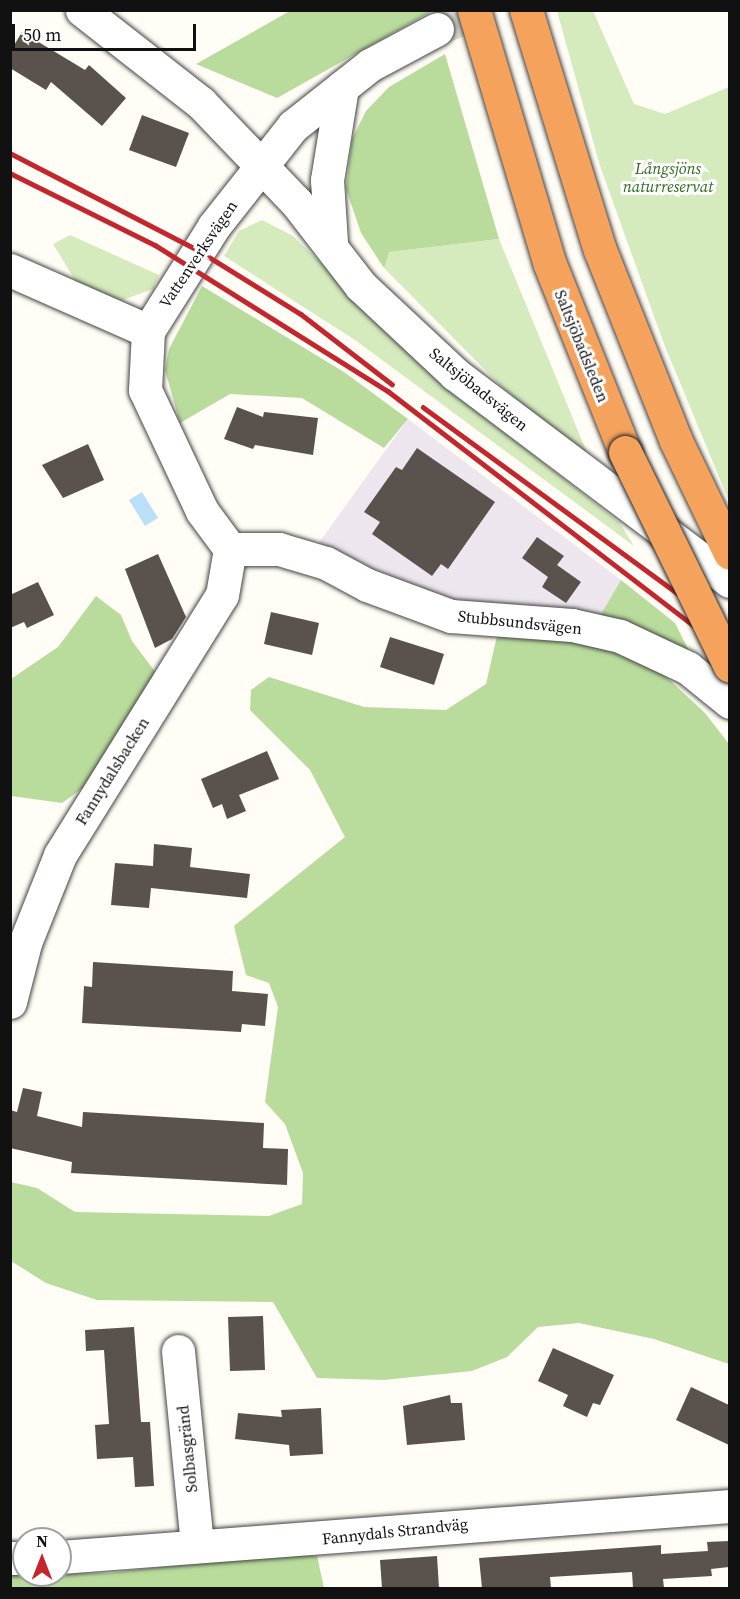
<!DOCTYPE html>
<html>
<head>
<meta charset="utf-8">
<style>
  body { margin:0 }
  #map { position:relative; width:740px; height:1599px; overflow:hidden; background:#fffdf5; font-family:"Source Serif 4",serif }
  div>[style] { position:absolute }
  .industrial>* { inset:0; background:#eee6ef }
  .green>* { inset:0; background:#d5ebbd }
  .forest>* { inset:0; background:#b9dc9c }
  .water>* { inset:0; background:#b9e0f7 }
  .building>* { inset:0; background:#5a524d }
  .minor-tunnel>* { height:33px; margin-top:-16.5px; transform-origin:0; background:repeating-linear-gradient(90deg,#dbdad3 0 33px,transparent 0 49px) }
  .roads { filter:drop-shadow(0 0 2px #444) drop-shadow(0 0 2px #444) }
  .minor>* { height:33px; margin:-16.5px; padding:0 16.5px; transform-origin:16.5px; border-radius:16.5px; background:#fff }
  .highway>* { height:33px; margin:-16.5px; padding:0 16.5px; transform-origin:16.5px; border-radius:16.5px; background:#f5a25d }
  .rail>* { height:4.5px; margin:-2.25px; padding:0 2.25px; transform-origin:2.25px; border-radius:2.25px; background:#c4262e }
  .bridges { filter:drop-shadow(0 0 2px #222) drop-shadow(0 0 2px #222) }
  .highway-bridge>* { height:33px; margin:-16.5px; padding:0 16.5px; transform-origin:16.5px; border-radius:16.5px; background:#f5a25d }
  span { translate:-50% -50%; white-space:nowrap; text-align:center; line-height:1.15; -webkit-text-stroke:6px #fff; paint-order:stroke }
  .park-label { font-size:16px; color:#2f6b1f; font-style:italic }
  .street-label { font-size:16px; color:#111 }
  .frame { position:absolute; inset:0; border:12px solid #111; pointer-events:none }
  .north { position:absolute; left:12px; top:1527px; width:60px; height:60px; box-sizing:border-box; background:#fff; border:2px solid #a0a0a0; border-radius:50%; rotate:0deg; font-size:16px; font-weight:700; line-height:24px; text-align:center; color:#111 }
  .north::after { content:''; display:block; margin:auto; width:21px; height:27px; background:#c4262e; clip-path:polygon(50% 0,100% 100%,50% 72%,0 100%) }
  .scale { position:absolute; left:12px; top:24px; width:184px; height:27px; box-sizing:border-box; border:3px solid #111; border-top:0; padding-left:8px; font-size:18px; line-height:21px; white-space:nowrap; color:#111; -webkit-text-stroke:4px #fff; paint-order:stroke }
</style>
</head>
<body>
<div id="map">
  <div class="industrial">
    <i style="clip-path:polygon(408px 419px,621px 580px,598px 619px,454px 601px,382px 576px,318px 544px)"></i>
  </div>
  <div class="green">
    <i style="clip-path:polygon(557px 11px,593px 11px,634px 104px,665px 114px,729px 87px,729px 501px,664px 344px,600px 166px)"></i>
    <i style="clip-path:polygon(262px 220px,293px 236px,453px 392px,620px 523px,634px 546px,355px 340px,224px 256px,239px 231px)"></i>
    <i style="clip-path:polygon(70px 235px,159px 275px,153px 289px,117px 302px,78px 285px,53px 244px)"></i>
    <i style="clip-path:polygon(499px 239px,590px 460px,502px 387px,384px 268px,388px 252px)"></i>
  </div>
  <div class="forest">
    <i style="clip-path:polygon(290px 11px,290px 10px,432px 11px,277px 98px,196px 64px)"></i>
    <i style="clip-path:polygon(445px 54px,499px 239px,389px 252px,384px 268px,361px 233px,346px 189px,352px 139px,366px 111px,389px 87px)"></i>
    <i style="clip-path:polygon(202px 286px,344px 372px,408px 419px,384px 448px,302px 398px,230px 394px,180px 423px,165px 370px,169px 349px)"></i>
    <i style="clip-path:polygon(621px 580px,675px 623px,692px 657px,598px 619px)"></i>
    <i style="clip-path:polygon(96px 596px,121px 615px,132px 641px,156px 673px,87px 785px,62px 803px,11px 796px,11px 679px,58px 647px)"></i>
    <i style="clip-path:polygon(499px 627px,548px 630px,645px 657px,705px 713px,729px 744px,729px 1364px,654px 1339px,579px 1323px,538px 1327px,507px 1357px,472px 1371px,383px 1380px,317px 1378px,273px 1302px,97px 1300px,46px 1283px,11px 1261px,11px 1182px,37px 1188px,75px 1212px,269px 1216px,302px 1204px,303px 1173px,285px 1124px,265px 1102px,278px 1007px,269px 983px,246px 975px,234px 926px,345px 837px,310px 770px,250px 710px,251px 690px,269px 677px,364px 707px,446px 710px,486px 684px)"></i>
    <i style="clip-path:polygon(280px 1553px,317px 1556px,324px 1588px,11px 1588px,10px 1575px,109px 1573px)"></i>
  </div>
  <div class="water">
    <i style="clip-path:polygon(142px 492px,158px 518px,145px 526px,129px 500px)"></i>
  </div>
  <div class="building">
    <i style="clip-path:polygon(22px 32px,85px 70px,89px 65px,126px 98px,102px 126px,51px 82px,46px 90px,10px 68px,10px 52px)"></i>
    <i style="clip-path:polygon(142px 115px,189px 133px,176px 167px,129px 150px)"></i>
    <i style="clip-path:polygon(237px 407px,263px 417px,264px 412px,318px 418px,313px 455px,255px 445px,253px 449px,224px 439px)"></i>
    <i style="clip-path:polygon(88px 444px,104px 480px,63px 498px,42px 465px)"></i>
    <i style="clip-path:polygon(417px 448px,495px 502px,448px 569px,441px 564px,432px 576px,372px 534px,380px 522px,364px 512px,396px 467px,402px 470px)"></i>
    <i style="clip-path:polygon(537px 537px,564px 556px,557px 565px,581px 582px,566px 603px,542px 587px,548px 577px,522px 558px)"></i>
    <i style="clip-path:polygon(158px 554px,186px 617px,172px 639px,155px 648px,125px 569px)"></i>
    <i style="clip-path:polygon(38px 582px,54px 615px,27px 628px,24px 622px,10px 628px,10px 595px)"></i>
    <i style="clip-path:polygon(271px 612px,319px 623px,312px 655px,264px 644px)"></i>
    <i style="clip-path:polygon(390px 637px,444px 654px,434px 685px,380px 667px)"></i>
    <i style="clip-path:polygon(267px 751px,279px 779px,239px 795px,246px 811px,227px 819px,222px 804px,213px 808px,201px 779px)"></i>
    <i style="clip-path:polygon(154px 844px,192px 848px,190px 867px,250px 874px,247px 898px,151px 888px,149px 908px,111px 905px,115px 863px,153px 866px)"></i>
    <i style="clip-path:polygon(93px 962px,233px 971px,232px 991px,268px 994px,265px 1026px,242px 1024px,241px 1032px,82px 1023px,84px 986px,92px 987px)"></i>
    <i style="clip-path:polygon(23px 1088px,42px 1092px,37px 1116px,82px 1127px,83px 1112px,264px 1123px,263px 1148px,288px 1149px,287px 1185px,71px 1173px,72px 1162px,10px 1148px,10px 1110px,17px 1112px)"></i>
    <i style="clip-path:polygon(263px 1316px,265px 1370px,230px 1371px,228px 1317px)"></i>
    <i style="clip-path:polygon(134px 1327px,141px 1422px,150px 1422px,154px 1486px,135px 1487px,133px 1457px,97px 1459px,95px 1425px,109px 1424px,104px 1350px,86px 1351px,85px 1330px)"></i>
    <i style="clip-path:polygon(553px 1348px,614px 1375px,600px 1405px,593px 1403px,587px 1417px,563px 1406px,568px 1395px,538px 1381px)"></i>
    <i style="clip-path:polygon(691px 1387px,729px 1405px,729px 1445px,676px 1420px)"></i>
    <i style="clip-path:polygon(450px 1395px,451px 1403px,462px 1403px,465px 1440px,407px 1445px,403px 1406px)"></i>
    <i style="clip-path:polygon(321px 1408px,323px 1454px,290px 1456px,289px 1445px,235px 1439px,238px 1413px,282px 1417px,281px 1410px)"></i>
    <i style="clip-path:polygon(729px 1541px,729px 1567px,711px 1569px,712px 1576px,663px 1579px,664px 1588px,633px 1588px,632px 1572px,550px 1577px,551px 1588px,482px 1588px,479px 1558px,661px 1545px,661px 1554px,708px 1551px,707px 1542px)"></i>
    <i style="clip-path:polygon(437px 1556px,439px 1588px,382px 1588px,380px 1560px)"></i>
  </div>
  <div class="minor-tunnel">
    <i style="left:437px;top:29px;width:50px;rotate:-22.4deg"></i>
  </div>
  <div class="roads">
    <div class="minor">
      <i style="left:82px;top:10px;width:151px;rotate:38deg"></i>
      <i style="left:201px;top:103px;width:137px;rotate:46.2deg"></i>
      <i style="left:296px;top:202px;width:106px;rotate:52.3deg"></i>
      <i style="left:361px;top:286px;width:129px;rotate:43.1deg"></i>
      <i style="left:455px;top:374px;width:344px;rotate:37deg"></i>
      <i style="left:331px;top:242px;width:62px;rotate:-93.7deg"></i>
      <i style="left:327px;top:180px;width:94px;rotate:-80.8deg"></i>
      <i style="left:10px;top:270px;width:151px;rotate:23.8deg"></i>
      <i style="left:230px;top:549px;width:47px;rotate:-126.4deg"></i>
      <i style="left:202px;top:511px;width:134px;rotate:-115.2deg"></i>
      <i style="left:145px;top:390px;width:59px;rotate:-87.1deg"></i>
      <i style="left:148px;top:331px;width:124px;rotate:-57.8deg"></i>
      <i style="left:214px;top:226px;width:127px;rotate:-51.7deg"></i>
      <i style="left:293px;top:126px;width:98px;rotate:-38.4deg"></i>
      <i style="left:370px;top:65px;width:76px;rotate:-28.2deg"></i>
      <i style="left:230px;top:549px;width:49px"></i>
      <i style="left:279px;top:549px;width:49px;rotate:16.6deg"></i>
      <i style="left:326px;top:563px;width:47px;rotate:28.2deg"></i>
      <i style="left:367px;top:585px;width:90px;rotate:20.3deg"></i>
      <i style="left:451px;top:616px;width:121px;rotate:4.3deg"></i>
      <i style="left:572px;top:625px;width:49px;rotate:12.9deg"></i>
      <i style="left:620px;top:636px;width:75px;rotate:25.2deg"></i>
      <i style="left:688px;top:668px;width:54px;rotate:39deg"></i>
      <i style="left:10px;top:1002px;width:61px;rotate:-75.7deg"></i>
      <i style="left:25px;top:943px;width:95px;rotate:-68.3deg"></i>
      <i style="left:60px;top:855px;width:306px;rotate:-58.1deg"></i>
      <i style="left:222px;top:595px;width:47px;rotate:-80.1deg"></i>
      <i style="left:178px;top:1351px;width:196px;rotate:84.4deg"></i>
      <i style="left:60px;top:1557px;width:672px;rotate:-4.35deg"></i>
      <i style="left:10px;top:1558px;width:14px"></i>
    </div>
    <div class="highway">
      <i style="left:474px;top:10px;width:263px;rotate:73.4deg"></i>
      <i style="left:549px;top:262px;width:205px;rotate:68.2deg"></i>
      <i style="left:526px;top:10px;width:251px;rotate:72.9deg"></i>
      <i style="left:600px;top:250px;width:206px;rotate:68.3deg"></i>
      <i style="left:676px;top:441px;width:124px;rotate:64.3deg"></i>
    </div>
  </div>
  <div class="rail">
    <i style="left:10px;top:153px;width:212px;rotate:27.3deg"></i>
    <i style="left:198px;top:250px;width:121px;rotate:31.9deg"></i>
    <i style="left:301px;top:314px;width:115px;rotate:37.6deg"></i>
    <i style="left:10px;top:173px;width:162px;rotate:26.4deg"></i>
    <i style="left:155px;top:245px;width:275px;rotate:32.1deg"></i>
    <i style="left:388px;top:391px;width:431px;rotate:37.5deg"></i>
    <i style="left:423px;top:407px;width:381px;rotate:36.2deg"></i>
  </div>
  <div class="bridges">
    <div class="highway-bridge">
      <i style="left:625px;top:452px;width:238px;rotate:63.9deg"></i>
    </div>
  </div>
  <div class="park-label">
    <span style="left:668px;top:177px">Långsjöns<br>naturreservat</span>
  </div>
  <div class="street-label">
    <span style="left:198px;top:254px;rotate:-56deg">Vattenverksvägen</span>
    <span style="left:582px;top:346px;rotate:68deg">Saltsjöbadsleden</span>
    <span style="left:479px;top:389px;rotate:39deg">Saltsjöbadsvägen</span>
    <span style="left:520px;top:622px;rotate:6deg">Stubbsundsvägen</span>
    <span style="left:112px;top:771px;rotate:-58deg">Fannydalsbacken</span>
    <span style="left:187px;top:1449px;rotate:-96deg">Solbasgränd</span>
    <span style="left:395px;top:1531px;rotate:-6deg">Fannydals Strandväg</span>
  </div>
  <div class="frame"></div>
  <div class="north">N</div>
  <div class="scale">50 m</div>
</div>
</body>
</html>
